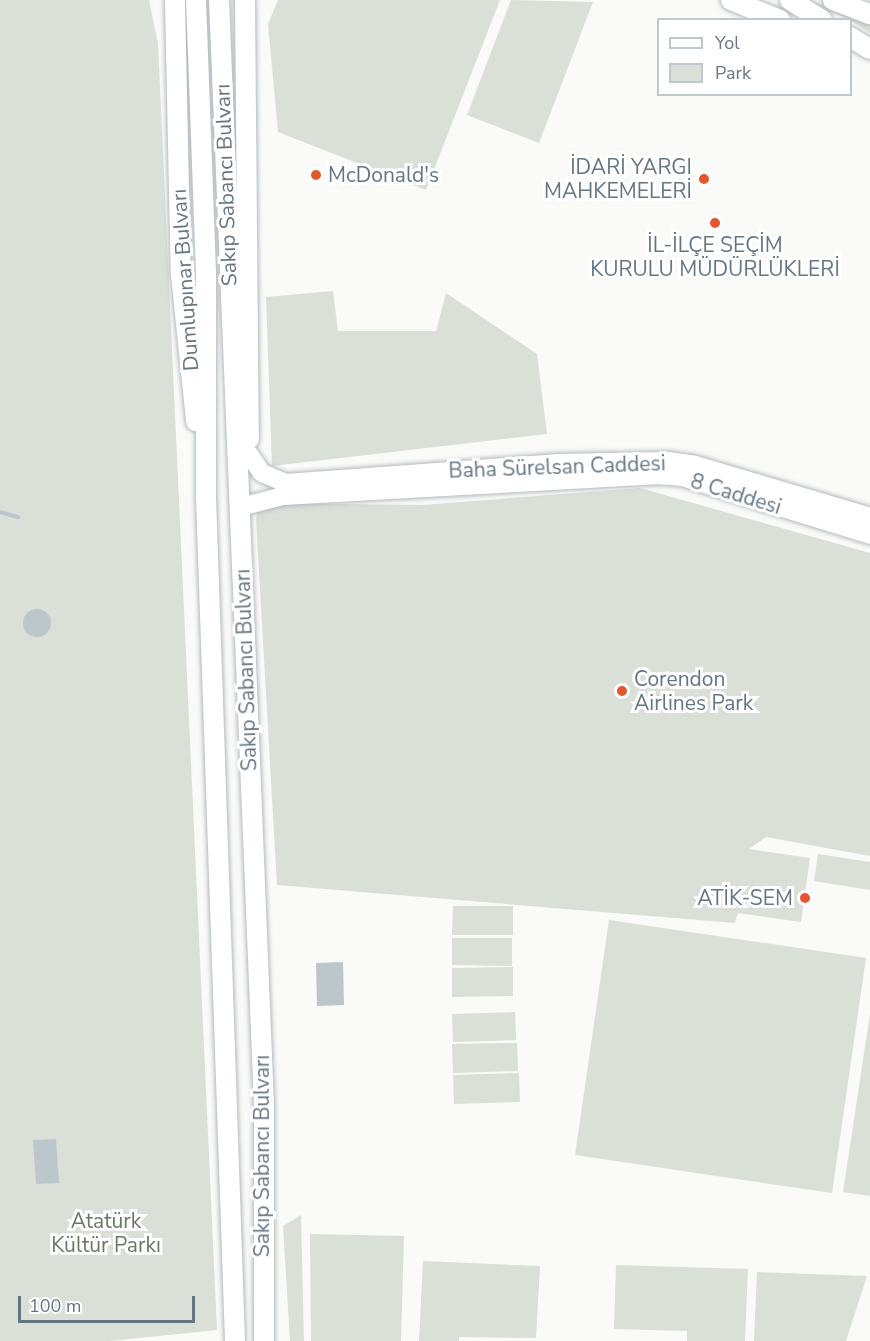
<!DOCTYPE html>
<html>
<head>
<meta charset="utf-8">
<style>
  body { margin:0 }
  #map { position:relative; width:870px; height:1341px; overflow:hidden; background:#fafaf8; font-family:"Nunito Sans",sans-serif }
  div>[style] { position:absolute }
  .green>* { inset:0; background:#dadfd7 }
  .water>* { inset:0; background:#bbc7cb }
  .round { border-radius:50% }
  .stream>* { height:4px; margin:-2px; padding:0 2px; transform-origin:2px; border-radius:2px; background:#bbc7cb }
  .roads { filter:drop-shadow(0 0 2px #b3babf) drop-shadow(0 0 2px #b3babf) }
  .secondary>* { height:18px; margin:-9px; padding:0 9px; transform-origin:9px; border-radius:9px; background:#fff }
  .primary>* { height:20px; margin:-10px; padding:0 10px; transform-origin:10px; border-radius:10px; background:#fff }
  .dots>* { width:16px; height:16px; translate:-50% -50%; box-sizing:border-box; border:3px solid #fff; border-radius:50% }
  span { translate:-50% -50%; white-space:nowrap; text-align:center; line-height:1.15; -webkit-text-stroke:6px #fff; paint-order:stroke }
  .poi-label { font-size:21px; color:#657683 }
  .right { translate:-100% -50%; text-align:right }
  .left { translate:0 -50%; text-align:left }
  .street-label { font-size:21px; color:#657683 }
  .park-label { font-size:21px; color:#687a64 }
  .legend { position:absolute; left:657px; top:18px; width:195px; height:78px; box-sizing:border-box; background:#fff; border:2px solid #c1c8cd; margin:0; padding:8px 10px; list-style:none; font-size:18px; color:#657683 }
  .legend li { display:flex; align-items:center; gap:12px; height:30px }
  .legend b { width:30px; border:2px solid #c1c8cd }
  .scale { position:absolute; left:18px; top:1296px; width:177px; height:27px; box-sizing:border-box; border:3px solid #657683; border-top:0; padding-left:8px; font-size:18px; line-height:21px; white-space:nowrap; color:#657683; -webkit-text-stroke:4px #fff; paint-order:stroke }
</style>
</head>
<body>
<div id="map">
  <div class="green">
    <i style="clip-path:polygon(0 0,149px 0,158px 44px,217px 1330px,110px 1341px,0 1341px)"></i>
    <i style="clip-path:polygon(278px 0,500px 0,426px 190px,278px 132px,268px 24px)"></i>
    <i style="clip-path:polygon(511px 0,593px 2px,539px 143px,467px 115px)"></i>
    <i style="clip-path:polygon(808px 0,870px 23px,870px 33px,850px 20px)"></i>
    <i style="clip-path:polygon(333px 291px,338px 331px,436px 331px,446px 293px,537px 354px,547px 434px,272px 466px,266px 297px)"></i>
    <i style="clip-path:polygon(640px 488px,870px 553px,870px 856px,766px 837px,749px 849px,810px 858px,801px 922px,738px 913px,735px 923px,277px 885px,256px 519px,259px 503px,422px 505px)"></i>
    <i style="clip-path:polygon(818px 854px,870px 862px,870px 890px,814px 881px)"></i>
    <i style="clip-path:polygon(453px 906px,513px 906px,513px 935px,452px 935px)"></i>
    <i style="clip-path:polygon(609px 920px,866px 958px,832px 1193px,575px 1155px)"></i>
    <i style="clip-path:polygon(452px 938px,512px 938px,512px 966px,452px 965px)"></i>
    <i style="clip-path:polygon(513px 967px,513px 996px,452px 997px,452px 968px)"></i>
    <i style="clip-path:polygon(515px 1012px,516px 1040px,453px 1042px,452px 1014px)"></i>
    <i style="clip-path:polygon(870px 1014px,870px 1196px,843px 1192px)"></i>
    <i style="clip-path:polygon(517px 1043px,518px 1071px,453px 1073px,452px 1044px)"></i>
    <i style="clip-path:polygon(519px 1073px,520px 1102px,454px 1104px,453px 1075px)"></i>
    <i style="clip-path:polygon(301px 1215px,304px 1341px,290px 1341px,283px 1226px)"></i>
    <i style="clip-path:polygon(310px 1234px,404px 1236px,401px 1341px,311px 1341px)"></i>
    <i style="clip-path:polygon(423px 1261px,540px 1266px,536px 1338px,459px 1337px,459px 1341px,419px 1341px)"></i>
    <i style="clip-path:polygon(616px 1265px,748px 1269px,745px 1341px,687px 1341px,687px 1331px,614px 1329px)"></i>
    <i style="clip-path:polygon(757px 1272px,867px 1276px,846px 1341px,754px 1341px)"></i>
  </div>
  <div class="water">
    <i class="round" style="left:23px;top:609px;width:28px;height:28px"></i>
    <i style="clip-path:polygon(343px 962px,344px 1005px,317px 1006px,316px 963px)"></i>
    <i style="clip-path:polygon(56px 1139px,59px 1183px,36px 1184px,33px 1140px)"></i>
  </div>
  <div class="stream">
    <i style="left:0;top:512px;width:19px;rotate:16deg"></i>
  </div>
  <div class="roads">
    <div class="secondary">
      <i style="left:249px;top:454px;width:23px;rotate:56deg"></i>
      <i style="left:262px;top:473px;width:26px;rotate:23deg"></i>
      <i style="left:286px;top:483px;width:271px;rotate:-4.2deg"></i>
      <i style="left:556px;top:463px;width:112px;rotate:-1deg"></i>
      <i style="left:668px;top:461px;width:27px;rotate:8deg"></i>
      <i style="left:695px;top:465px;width:183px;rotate:16.5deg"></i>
      <i style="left:240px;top:507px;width:44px;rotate:-14.3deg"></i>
      <i style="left:283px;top:496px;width:373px;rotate:-3.2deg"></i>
      <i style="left:655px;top:475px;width:27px;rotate:4deg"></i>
      <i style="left:682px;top:477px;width:197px;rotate:17.1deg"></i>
    </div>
    <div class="primary">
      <i style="left:175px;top:0;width:275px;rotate:88.8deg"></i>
      <i style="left:181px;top:275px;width:147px;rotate:84.1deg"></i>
      <i style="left:196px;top:0;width:273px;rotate:87.9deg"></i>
      <i style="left:206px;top:273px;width:225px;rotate:90deg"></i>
      <i style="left:206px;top:498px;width:843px;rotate:88.03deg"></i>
      <i style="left:219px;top:0;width:1108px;rotate:87.67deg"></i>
      <i style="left:264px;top:1107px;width:234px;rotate:90deg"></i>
      <i style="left:245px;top:0;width:439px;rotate:89.5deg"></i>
      <i style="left:731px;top:0;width:53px;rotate:22.2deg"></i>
      <i style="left:790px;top:0;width:38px;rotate:32deg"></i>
      <i style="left:833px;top:0;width:40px;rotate:21deg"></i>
      <i style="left:850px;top:37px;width:23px;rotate:31deg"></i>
    </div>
  </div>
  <div class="dots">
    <i style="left:316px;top:175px;background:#e4572e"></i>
    <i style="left:704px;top:179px;background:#e4572e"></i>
    <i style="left:715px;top:223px;background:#e4572e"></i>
    <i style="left:622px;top:691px;background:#e4572e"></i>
    <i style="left:805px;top:898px;background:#e4572e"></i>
  </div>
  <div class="poi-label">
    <span class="right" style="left:692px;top:179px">İDARİ YARGI<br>MAHKEMELERİ</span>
    <span class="left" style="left:328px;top:175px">McDonald's</span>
    <span style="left:715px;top:257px">İL-İLÇE SEÇİM<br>KURULU MÜDÜRLÜKLERİ</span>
    <span class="left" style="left:634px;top:691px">Corendon<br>Airlines Park</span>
    <span class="right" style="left:793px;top:898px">ATİK-SEM</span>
  </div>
  <div class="street-label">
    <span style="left:226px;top:185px;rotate:-92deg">Sakıp Sabancı Bulvarı</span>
    <span style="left:185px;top:280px;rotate:-94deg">Dumlupınar Bulvarı</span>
    <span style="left:557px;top:467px;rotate:-2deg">Baha Sürelsan Caddesi</span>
    <span style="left:736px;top:494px;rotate:17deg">8 Caddesi</span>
    <span style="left:246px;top:670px;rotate:-92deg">Sakıp Sabancı Bulvarı</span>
    <span style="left:262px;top:1156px;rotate:-90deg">Sakıp Sabancı Bulvarı</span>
  </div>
  <div class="park-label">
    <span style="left:106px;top:1233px">Atatürk<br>Kültür Parkı</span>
  </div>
  <ul class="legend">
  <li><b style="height:8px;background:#fff"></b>Yol</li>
  <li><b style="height:16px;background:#dadfd7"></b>Park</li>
  </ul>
  <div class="scale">100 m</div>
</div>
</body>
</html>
